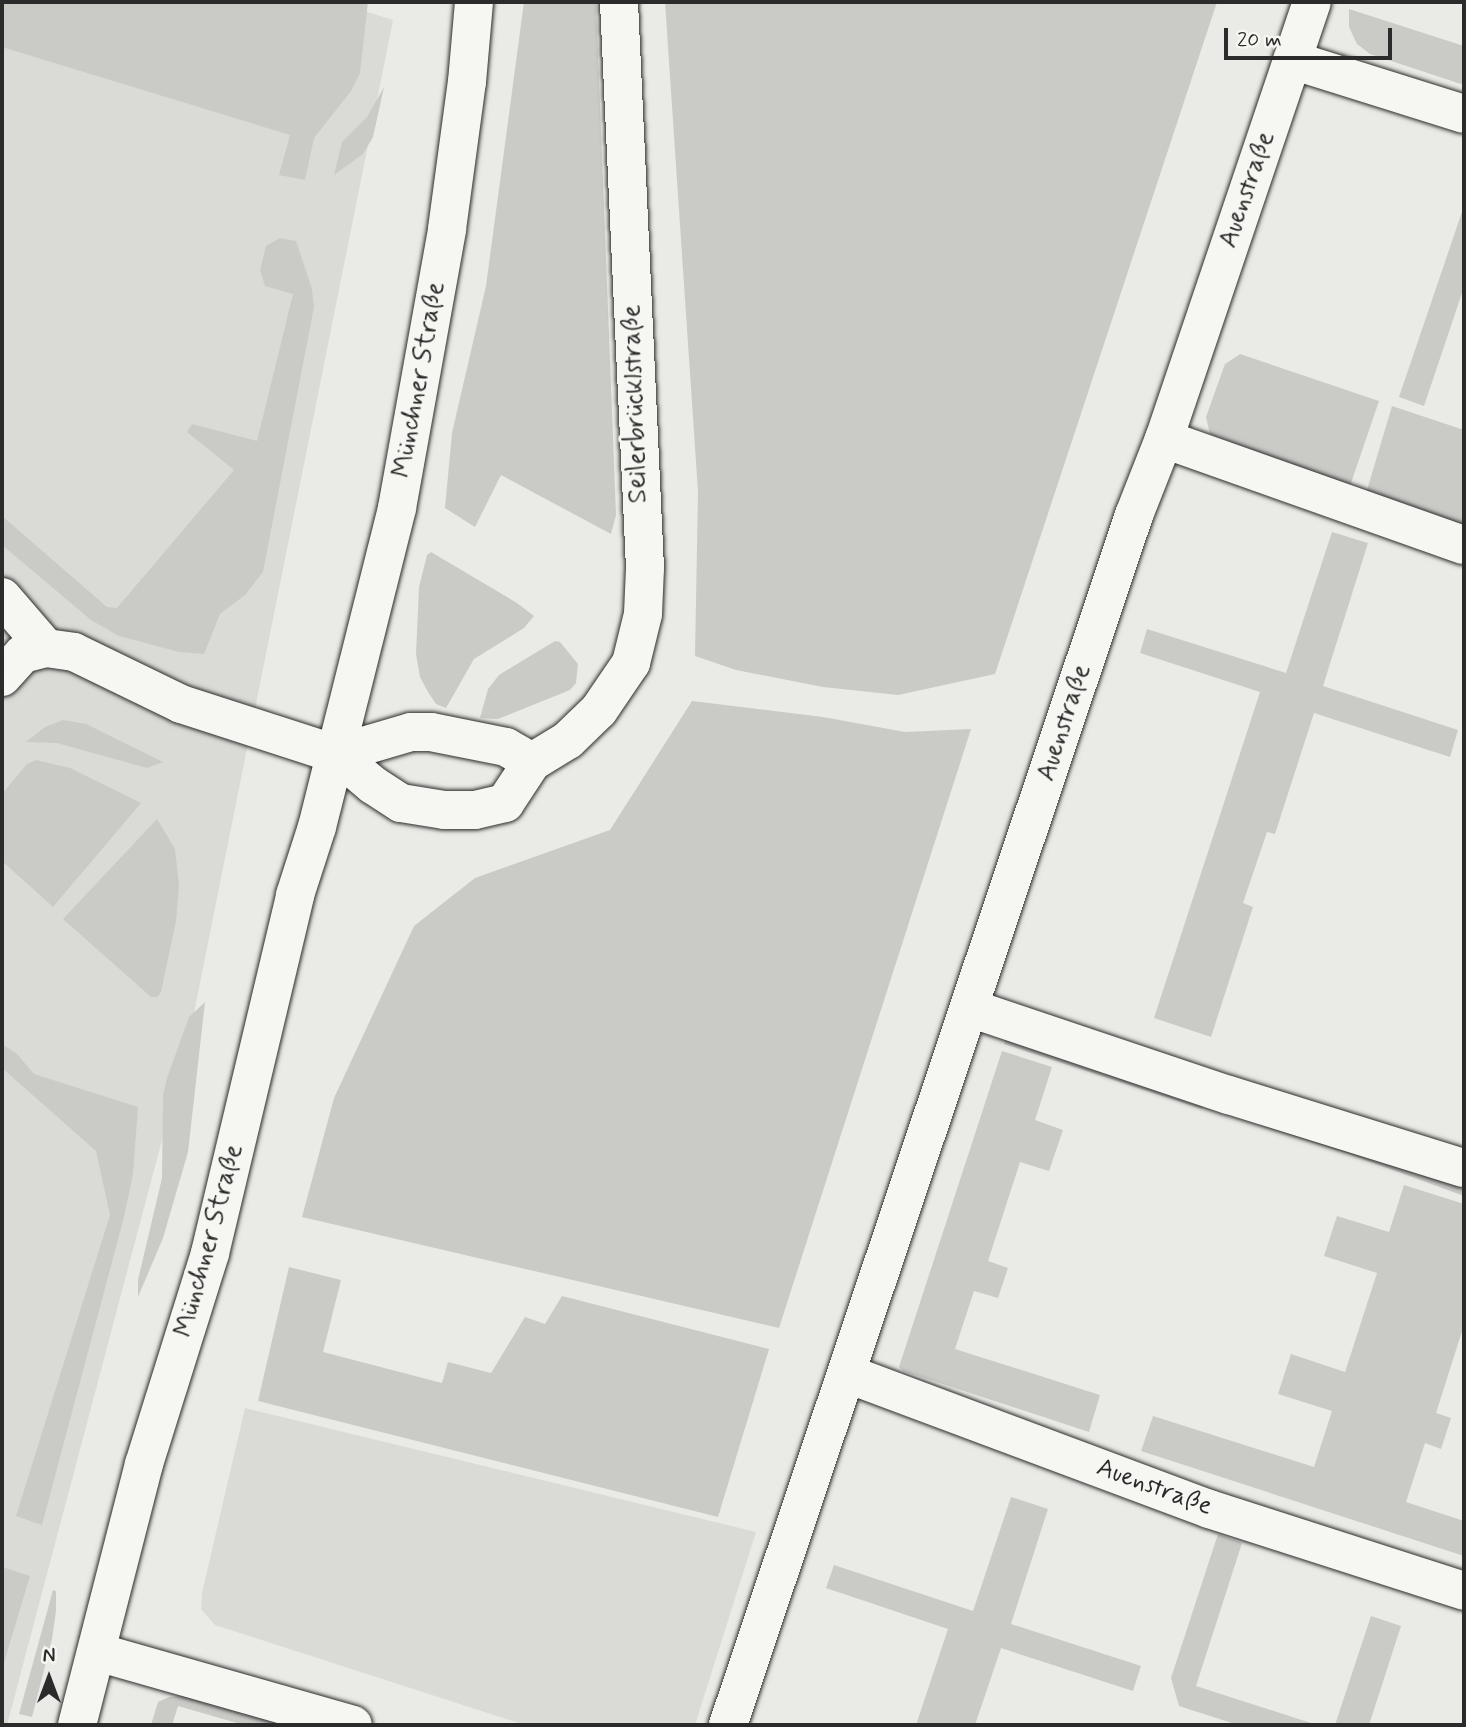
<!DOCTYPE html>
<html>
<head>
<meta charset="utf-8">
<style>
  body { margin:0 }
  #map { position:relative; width:1466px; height:1727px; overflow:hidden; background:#eaeae6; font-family:Mynerve,sans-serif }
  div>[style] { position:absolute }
  .built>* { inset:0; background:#dadad6 }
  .green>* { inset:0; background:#cacac7 }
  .roads { filter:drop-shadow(0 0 2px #2b2b2b) drop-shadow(0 0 2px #2b2b2b) }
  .minor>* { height:38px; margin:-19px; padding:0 19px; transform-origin:19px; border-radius:19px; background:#f6f6f2 }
  .secondary>* { height:38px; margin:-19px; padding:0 19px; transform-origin:19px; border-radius:19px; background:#f6f6f2 }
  span { translate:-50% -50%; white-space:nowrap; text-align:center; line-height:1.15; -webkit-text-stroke:6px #f6f6f2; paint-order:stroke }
  .street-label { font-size:26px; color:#2b2b2b }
  .frame { position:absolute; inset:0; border:4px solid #2b2b2b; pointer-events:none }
  .north { position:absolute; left:14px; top:1643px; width:70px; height:70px; -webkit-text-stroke:5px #f6f6f2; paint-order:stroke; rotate:0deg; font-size:19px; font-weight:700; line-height:28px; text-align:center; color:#2b2b2b }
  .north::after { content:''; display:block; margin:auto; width:24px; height:32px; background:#2b2b2b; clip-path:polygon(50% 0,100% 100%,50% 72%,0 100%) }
  .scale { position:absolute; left:1224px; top:28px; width:168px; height:32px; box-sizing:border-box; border:4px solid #2b2b2b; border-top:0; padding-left:9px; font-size:21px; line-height:24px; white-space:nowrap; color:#2b2b2b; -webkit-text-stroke:5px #f6f6f2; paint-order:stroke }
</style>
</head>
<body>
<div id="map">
  <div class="built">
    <i style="clip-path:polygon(2px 2px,335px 2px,393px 20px,189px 1038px,7px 1725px,2px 1725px)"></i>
    <i style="clip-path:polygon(245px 1408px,756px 1532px,695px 1725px,525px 1725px,215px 1625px,201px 1609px,202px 1593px)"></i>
  </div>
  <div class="green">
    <i style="clip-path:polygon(2px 2px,368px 2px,360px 73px,351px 91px,314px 138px,305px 180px,279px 175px,290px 135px,2px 47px)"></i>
    <i style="clip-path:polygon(524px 2px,596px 2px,616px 515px,611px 534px,501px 475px,475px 527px,445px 508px,452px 433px,486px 286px)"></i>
    <i style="clip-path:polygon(665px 2px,1217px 2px,995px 674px,898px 695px,823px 687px,736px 670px,695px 656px,698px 492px)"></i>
    <i style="clip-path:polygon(1349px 9px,1464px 46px,1464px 85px,1370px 54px,1357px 44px,1349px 27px)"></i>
    <i style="clip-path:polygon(384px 87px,373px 137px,363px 154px,334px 175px,342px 142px,367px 117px)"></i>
    <i style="clip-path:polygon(1464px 206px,1464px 287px,1424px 406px,1399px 397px)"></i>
    <i style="clip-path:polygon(280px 238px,296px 241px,312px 289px,314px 307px,263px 572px,245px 595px,220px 614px,204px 654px,179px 652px,119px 636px,91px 620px,2px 545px,2px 516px,107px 607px,117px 608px,234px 470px,187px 432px,192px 424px,257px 441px,293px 294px,265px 286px,260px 270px,266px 246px)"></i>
    <i style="clip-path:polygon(1240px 354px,1379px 401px,1350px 486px,1210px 434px,1206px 417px,1225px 364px)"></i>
    <i style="clip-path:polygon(1392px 406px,1464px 430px,1464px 533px,1365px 497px)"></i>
    <i style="clip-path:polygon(1332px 532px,1368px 543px,1323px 686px,1458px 730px,1450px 757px,1314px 713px,1275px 834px,1267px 832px,1243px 903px,1253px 907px,1211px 1037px,1154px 1018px,1260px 692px,1140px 653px,1147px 629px,1286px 673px)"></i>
    <i style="clip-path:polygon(431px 552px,517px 603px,534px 616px,524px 628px,474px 659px,446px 708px,436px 704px,428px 692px,420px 677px,416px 654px,419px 587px,427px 555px)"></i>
    <i style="clip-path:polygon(555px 641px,560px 642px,578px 664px,576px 683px,570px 690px,498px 719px,480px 718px,488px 689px,499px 675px)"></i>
    <i style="clip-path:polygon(692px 701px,823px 717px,905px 732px,971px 729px,779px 1328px,302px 1217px,334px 1098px,414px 926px,475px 878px,610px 830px)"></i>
    <i style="clip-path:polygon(63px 720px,86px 724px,163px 762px,147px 768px,57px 743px,26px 742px,45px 727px)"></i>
    <i style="clip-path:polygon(36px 760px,70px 768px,141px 803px,53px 907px,2px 861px,2px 794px,27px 764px)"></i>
    <i style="clip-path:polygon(157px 819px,175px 849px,179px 885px,176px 921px,161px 992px,157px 997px,151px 997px,63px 919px)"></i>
    <i style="clip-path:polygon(205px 1002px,188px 1152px,163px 1238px,138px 1297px,138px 1280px,162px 1178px,163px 1095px,167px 1078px,189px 1017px)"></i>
    <i style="clip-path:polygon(1009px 1029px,1207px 1094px,1202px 1109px,1004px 1044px)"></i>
    <i style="clip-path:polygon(2px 1044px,17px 1054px,34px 1074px,138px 1107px,133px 1174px,124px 1217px,42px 1525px,16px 1516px,110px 1215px,96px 1151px,2px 1068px)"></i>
    <i style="clip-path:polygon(1002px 1051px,1052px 1067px,1035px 1120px,1063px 1130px,1049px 1171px,1020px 1162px,988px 1261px,1008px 1268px,998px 1298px,974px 1291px,955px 1349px,1100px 1395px,1089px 1432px,903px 1371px,899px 1367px)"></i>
    <i style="clip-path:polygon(1256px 1124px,1464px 1178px,1464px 1196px,1349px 1154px)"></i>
    <i style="clip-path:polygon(1404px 1185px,1464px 1204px,1464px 1325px,1436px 1413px,1451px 1418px,1441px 1449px,1425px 1443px,1406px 1502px,1464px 1521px,1464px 1556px,1141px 1451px,1153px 1416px,1314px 1467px,1332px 1411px,1278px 1394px,1291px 1354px,1345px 1372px,1377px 1273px,1324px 1256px,1337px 1216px,1389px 1232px)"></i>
    <i style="clip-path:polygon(289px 1267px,341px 1280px,323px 1352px,442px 1383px,448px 1362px,491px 1373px,525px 1317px,545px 1324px,562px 1296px,769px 1349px,718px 1517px,258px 1401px)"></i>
    <i style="clip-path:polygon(1011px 1497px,1048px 1509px,1011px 1624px,1141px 1666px,1133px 1691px,1001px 1648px,975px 1725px,916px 1725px,948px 1629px,826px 1588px,834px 1565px,973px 1611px)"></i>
    <i style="clip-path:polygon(1218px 1534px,1242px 1543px,1196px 1686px,1317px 1725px,1238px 1725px,1179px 1706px,1171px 1678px)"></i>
    <i style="clip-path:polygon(2px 1567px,30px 1576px,2px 1669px)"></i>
    <i style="clip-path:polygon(53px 1590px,56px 1591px,56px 1611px,52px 1639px,32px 1717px,19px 1714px)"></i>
    <i style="clip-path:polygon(1371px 1616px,1401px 1626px,1369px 1725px,1335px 1725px)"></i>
    <i style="clip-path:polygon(194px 1695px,299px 1725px,244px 1725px,178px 1706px,172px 1725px,151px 1725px,158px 1702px,169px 1697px)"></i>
  </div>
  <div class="roads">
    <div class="minor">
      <i style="left:1292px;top:60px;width:180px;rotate:17.4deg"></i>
      <i style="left:1164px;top:439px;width:318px;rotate:19.5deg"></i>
      <i style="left:2px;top:597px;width:67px;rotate:49.2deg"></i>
      <i style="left:2px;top:677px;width:31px;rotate:-48deg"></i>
      <i style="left:23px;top:654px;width:24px;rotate:-15deg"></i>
      <i style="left:46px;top:648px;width:28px;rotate:8deg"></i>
      <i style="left:74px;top:652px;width:119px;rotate:25.9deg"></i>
      <i style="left:181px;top:704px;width:163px;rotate:17.9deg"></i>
      <i style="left:336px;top:754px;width:48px;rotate:40deg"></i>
      <i style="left:373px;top:785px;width:33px;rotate:33deg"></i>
      <i style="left:401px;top:803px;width:44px;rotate:9.2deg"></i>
      <i style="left:444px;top:810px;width:31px"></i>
      <i style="left:475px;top:810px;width:31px;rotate:-13deg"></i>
      <i style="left:505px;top:803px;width:49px;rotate:-56.6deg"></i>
      <i style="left:532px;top:762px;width:42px;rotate:-31.4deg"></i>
      <i style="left:568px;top:740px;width:43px;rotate:-44.1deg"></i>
      <i style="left:599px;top:710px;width:57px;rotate:-55.8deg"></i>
      <i style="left:631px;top:663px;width:50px;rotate:-76.2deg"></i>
      <i style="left:643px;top:614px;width:46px;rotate:-87.5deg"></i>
      <i style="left:645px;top:568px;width:567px;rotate:-92.63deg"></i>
      <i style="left:336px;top:754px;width:78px;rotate:-16.3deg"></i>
      <i style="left:411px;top:732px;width:20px"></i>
      <i style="left:431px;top:732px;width:76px;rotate:11.3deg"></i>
      <i style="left:506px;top:747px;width:30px;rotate:30deg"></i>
      <i style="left:970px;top:1008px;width:273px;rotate:18.6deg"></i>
      <i style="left:1229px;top:1095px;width:246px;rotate:17.3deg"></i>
      <i style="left:848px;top:1374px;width:385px;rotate:20.5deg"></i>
      <i style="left:1209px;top:1509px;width:268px;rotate:17.8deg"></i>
      <i style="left:97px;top:1652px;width:266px;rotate:15.9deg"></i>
      <i style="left:728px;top:1725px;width:1276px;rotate:-71.45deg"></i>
      <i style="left:1134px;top:515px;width:82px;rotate:-68.5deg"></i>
      <i style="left:1164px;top:439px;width:461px;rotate:-71.3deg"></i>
    </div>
    <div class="secondary">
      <i style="left:77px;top:1725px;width:269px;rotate:-75.6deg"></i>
      <i style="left:144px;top:1464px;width:221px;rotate:-72.6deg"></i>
      <i style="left:210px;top:1253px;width:368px;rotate:-76.6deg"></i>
      <i style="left:295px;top:895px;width:71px;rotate:-72.1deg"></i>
      <i style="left:317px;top:827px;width:329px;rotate:-75.9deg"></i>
      <i style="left:397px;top:508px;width:283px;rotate:-79.8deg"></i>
      <i style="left:447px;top:229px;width:148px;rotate:-82.3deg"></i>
      <i style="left:467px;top:82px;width:80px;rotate:-85deg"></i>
    </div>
  </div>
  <div class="street-label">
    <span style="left:1248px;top:190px;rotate:-71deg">Auenstraße</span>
    <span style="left:420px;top:380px;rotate:-80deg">Münchner Straße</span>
    <span style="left:636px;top:404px;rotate:-92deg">Seilerbrücklstraße</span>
    <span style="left:1065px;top:723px;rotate:-72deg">Auenstraße</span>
    <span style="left:210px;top:1241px;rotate:-75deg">Münchner Straße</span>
    <span style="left:1154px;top:1488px;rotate:20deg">Auenstraße</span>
  </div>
  <div class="frame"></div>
  <div class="north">N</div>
  <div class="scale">20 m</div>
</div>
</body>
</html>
